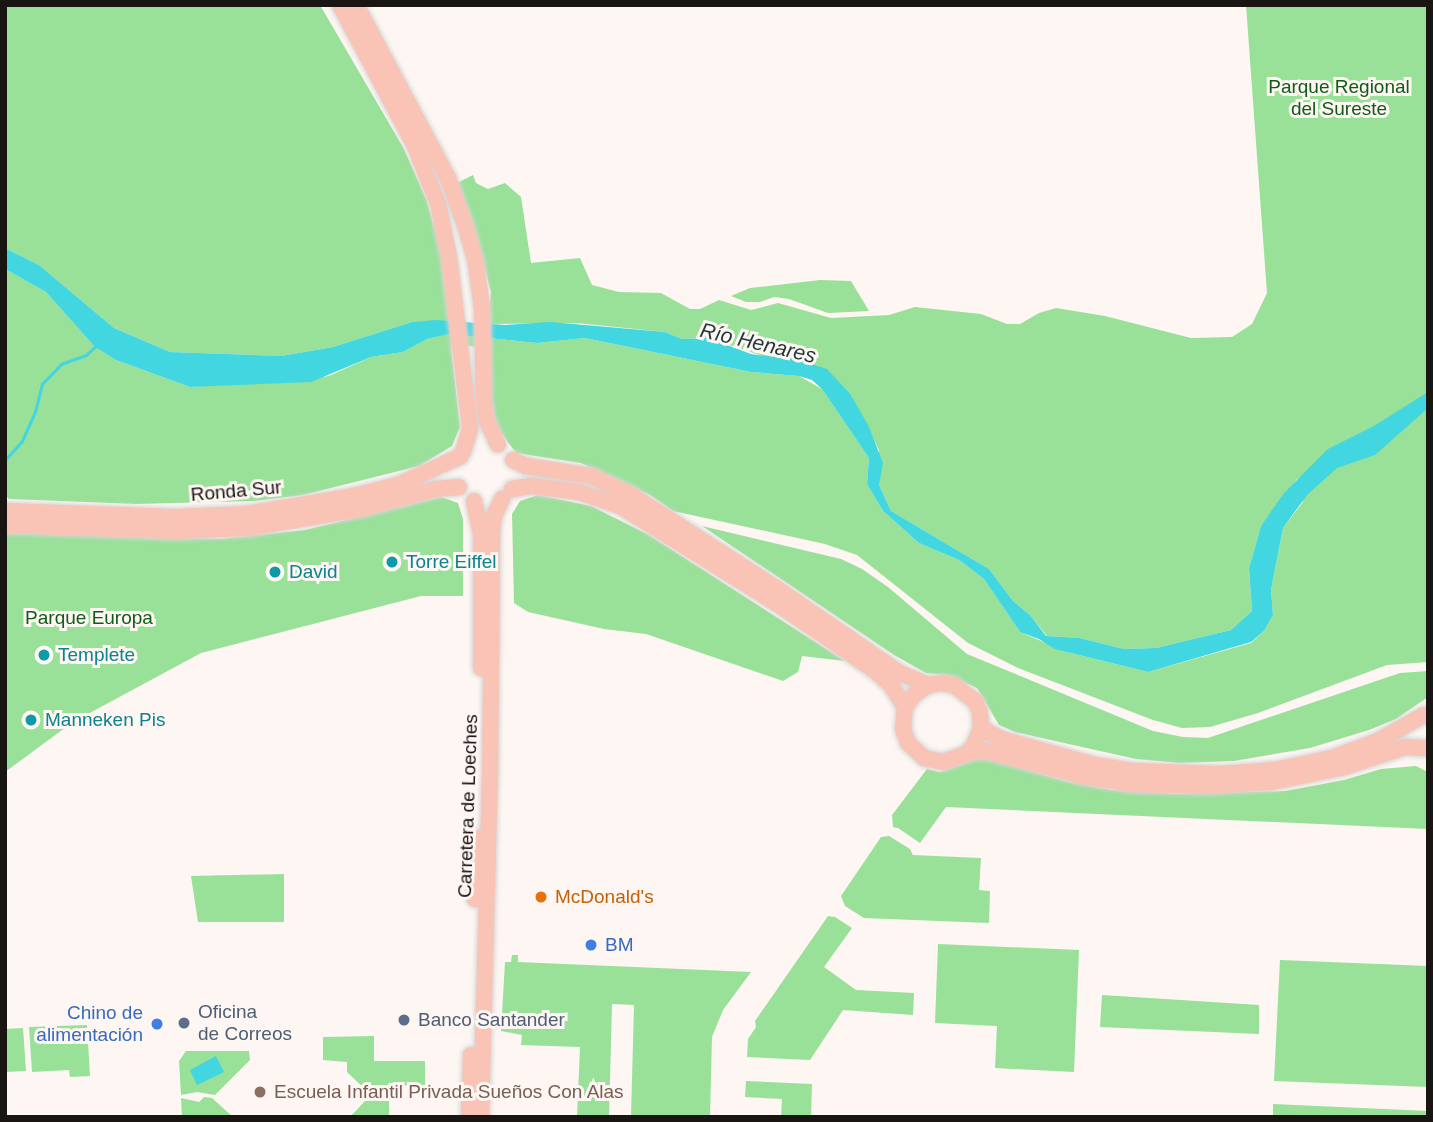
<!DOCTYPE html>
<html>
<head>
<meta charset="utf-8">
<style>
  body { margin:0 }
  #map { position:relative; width:1433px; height:1122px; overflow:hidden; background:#fdf6f2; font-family:Helvetica,sans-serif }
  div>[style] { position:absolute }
  .green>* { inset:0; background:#99e098 }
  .water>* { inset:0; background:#41d6e0 }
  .stream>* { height:2.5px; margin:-1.25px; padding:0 1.25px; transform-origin:1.25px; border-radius:1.25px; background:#41d6e0 }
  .roads { filter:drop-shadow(0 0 2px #d6d5d5) drop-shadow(0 0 2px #d6d5d5) }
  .major>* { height:16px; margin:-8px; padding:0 8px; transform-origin:8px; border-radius:8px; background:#f9c3b5 }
  .dots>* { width:19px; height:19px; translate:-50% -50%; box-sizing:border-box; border:4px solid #fdf6f2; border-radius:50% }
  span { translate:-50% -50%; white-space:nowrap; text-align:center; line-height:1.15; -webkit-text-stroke:6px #fdf6f2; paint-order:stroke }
  .park-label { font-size:19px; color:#115a17 }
  .street-label { font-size:19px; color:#191513 }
  .culture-label { font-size:19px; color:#0d838f }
  .left { translate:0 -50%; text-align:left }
  .food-label { font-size:19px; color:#c56008 }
  .shop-label { font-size:19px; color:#366cbe }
  .right { translate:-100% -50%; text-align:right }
  .service-label { font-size:19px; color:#4e5e75 }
  .education-label { font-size:19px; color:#785e54 }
  .water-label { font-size:21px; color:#1f3739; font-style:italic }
  .frame { position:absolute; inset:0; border:7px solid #191513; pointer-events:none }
</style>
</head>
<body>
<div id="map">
  <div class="green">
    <i style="clip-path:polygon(5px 5px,320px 5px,404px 149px,427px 201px,441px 252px,449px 321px,412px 322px,333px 347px,281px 356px,170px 352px,114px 328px,39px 265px,5px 248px)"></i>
    <i style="clip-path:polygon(1246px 5px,1428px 5px,1428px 662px,1387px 665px,1258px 713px,1210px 727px,1182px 728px,1153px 720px,1018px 668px,968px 643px,857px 555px,825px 544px,673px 511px,650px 495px,581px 463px,516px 453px,496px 426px,491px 404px,490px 351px,471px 346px,451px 347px,460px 427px,452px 446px,419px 466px,303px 495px,253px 501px,136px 504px,9px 499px,5px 495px,5px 269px,46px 292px,95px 347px,116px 360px,190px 387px,252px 382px,283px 383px,329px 376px,371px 357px,403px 352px,427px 339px,448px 334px,537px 343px,585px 338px,751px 372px,799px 376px,822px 389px,869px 458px,867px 484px,883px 511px,919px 543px,959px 560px,984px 579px,1020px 632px,1067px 652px,1148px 672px,1251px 643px,1264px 631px,1273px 615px,1271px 590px,1283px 528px,1303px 502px,1298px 478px,1261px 526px,1249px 568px,1252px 611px,1231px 630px,1156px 648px,1124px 649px,1080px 638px,1047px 636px,1031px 616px,1013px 601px,989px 569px,891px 511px,879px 485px,879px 450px,851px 395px,799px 360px,769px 358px,708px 338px,682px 339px,665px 332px,576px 323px,488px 324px,491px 292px,471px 217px,457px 183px,473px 175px,476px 183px,488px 189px,505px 183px,521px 197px,531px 263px,580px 258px,592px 285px,619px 292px,661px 293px,690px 309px,700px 309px,719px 300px,751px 310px,778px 303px,831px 318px,889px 315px,915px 307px,981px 314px,1007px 324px,1020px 324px,1039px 313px,1056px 308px,1105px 316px,1191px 338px,1232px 337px,1252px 324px,1267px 293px)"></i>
    <i style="clip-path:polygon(820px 280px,851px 281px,869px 311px,828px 313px,789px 299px,774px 297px,760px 302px,746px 302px,731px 296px,750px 288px)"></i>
    <i style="clip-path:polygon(538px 495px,591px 506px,649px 535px,845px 661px,802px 656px,798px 672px,783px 681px,646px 634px,604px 629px,528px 612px,514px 603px,512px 514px,520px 501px)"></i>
    <i style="clip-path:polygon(441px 497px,458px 503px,463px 519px,463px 596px,421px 596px,201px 653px,73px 722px,5px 772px,5px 533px,219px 539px,305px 530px)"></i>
    <i style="clip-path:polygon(702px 526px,841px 559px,862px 569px,888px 587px,967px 654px,1153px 731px,1183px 737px,1208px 738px,1400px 673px,1428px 671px,1428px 697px,1396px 719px,1369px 730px,1310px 748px,1234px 761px,1180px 763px,1136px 759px,1015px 732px,999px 725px,977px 688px,947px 675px,926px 673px,894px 655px)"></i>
    <i style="clip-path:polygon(982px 757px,1069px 782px,1112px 790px,1178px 794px,1285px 791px,1344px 780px,1381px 769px,1416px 766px,1428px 772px,1428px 829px,946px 807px,920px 843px,898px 828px,893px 827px,892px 815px,927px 769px,940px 772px)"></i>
    <i style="clip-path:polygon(889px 836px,910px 849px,913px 855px,981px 858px,979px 890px,990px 891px,989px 923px,864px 918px,845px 906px,841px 896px,881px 837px)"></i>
    <i style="clip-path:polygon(284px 874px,284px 922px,198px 922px,191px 876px)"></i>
    <i style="clip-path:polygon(828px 916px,835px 917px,852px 928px,824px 967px,856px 990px,914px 993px,913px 1015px,843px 1010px,810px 1060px,747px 1057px,748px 1039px,756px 1027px,755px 1021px)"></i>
    <i style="clip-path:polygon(938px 944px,1079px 950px,1074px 1072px,995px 1068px,997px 1026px,935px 1023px)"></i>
    <i style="clip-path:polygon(512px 955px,518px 955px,518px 962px,751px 972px,723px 1010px,712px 1037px,710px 1117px,631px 1116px,634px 1005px,612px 1004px,609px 1117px,577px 1117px,580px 1047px,521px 1045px,522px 1035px,501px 1031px,505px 962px,511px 962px)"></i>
    <i style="clip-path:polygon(1280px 960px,1428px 966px,1428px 1087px,1274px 1081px)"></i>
    <i style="clip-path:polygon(1102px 995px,1259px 1005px,1259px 1034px,1100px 1027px)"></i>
    <i style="clip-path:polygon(87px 1025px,90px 1076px,70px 1077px,69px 1070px,32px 1072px,29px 1027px)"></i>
    <i style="clip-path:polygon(23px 1028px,26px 1071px,5px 1072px,5px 1029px)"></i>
    <i style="clip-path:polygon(374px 1036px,374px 1061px,425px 1061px,425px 1085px,389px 1086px,389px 1117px,350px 1117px,365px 1101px,368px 1092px,347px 1072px,347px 1062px,323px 1060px,323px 1037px)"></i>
    <i style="clip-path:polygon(186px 1051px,249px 1051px,250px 1060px,215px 1095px,197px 1092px,181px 1095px,179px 1061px)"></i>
    <i style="clip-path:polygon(746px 1081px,812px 1084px,811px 1117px,781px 1117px,782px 1099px,745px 1097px)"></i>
    <i style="clip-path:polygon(204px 1097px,212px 1098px,233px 1117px,182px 1117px,181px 1098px,199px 1102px)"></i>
    <i style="clip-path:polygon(1273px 1104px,1428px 1111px,1428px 1117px,1273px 1117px)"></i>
  </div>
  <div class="water">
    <i style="clip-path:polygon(5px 248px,39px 265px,114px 328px,170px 352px,281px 356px,333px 347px,412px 322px,437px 320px,505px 325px,550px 322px,665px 332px,682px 339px,708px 338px,751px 354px,799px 360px,827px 369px,851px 395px,869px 427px,883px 463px,879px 485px,891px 511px,989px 569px,1013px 601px,1031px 616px,1046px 636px,1080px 638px,1124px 649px,1156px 648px,1231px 630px,1252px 611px,1249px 568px,1261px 526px,1284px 493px,1328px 449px,1374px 426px,1428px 392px,1428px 408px,1375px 455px,1337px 468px,1308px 494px,1296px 510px,1283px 528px,1271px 590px,1273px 615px,1264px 631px,1251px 642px,1148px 672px,1055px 649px,1039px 639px,1020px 632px,984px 579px,959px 560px,919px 543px,883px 511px,867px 484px,869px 458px,822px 389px,812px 380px,799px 376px,751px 372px,585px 338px,537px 343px,449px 334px,427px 339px,403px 352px,371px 357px,311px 382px,190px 387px,116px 360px,95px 347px,46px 292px,5px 269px)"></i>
    <i style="clip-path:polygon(216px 1056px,224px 1072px,197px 1085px,190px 1070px)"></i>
  </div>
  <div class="stream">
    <i style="left:5px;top:460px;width:25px;rotate:-48deg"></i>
    <i style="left:22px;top:441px;width:32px;rotate:-66deg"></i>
    <i style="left:35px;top:412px;width:29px;rotate:-76deg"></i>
    <i style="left:42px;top:384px;width:28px;rotate:-46deg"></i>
    <i style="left:61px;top:364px;width:27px;rotate:-20deg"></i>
    <i style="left:86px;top:355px;width:13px;rotate:-42deg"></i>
  </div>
  <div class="roads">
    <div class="major">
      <i style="left:340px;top:5px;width:157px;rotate:62deg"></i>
      <i style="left:414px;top:144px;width:65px;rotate:68.2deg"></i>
      <i style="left:438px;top:204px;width:54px;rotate:78.3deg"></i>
      <i style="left:449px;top:257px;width:173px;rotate:83deg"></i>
      <i style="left:470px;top:429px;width:24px;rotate:107deg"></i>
      <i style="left:356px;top:5px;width:196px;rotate:62deg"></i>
      <i style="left:448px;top:178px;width:53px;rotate:70.2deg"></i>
      <i style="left:466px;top:228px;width:37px;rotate:74deg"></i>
      <i style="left:476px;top:264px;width:44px;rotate:82.2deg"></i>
      <i style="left:482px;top:308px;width:94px;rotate:88.8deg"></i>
      <i style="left:484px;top:402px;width:19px;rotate:81deg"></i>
      <i style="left:487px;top:421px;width:26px;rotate:65deg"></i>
      <i style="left:513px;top:460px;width:14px;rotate:25deg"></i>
      <i style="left:526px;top:466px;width:66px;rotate:8.7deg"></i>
      <i style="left:591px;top:476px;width:43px;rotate:24.8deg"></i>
      <i style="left:630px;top:494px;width:181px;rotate:32.8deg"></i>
      <i style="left:782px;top:592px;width:143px;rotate:34.5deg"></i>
      <i style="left:900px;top:673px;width:30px;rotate:23deg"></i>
      <i style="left:512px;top:489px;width:20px;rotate:-9deg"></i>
      <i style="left:532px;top:486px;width:47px;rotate:7.3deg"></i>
      <i style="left:579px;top:492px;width:43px;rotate:18.9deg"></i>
      <i style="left:620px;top:506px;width:184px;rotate:31.9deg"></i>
      <i style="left:776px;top:603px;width:119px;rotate:34.4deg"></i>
      <i style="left:874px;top:670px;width:23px;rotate:41deg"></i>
      <i style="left:891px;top:685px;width:26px;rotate:58deg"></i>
      <i style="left:474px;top:501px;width:33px;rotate:78deg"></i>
      <i style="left:481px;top:533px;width:135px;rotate:90deg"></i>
      <i style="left:5px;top:511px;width:170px;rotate:2deg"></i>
      <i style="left:175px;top:517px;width:72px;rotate:-2.4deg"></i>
      <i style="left:247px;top:514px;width:109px;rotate:-9.5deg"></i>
      <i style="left:354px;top:496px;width:45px;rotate:-14deg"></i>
      <i style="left:398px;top:485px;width:69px;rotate:-24.7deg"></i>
      <i style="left:5px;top:525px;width:171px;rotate:2deg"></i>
      <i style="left:176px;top:531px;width:73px;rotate:-2.4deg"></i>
      <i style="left:249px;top:528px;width:113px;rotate:-9.7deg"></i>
      <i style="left:360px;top:509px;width:80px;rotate:-14.6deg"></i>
      <i style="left:437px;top:489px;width:22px;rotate:-5deg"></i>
      <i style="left:981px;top:728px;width:23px;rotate:29deg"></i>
      <i style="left:1001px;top:739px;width:98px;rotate:15.5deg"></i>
      <i style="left:1095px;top:765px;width:39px;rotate:9deg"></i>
      <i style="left:1134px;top:771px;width:87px;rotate:2deg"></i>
      <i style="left:1221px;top:774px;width:54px;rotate:-4.2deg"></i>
      <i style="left:1275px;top:770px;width:58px;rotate:-11.9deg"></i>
      <i style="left:1332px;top:758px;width:49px;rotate:-20.3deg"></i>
      <i style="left:1378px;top:741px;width:53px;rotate:-29.5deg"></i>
      <i style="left:966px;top:754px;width:10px;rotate:-45deg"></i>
      <i style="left:973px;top:747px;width:21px;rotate:-67deg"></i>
      <i style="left:981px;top:728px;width:16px;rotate:-94deg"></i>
      <i style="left:980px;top:712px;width:12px;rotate:-114deg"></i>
      <i style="left:975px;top:701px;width:26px;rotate:-143deg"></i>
      <i style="left:954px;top:685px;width:13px;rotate:-171deg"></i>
      <i style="left:941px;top:683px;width:13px;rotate:171deg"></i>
      <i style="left:928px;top:685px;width:16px;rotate:145deg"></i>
      <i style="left:915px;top:694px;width:16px;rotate:128deg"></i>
      <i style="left:905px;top:707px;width:22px;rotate:95deg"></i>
      <i style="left:903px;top:729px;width:15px;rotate:70deg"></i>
      <i style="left:908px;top:743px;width:22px;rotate:43deg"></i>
      <i style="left:924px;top:758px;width:19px;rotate:12deg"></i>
      <i style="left:943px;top:762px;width:34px;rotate:-19deg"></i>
      <i style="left:975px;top:751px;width:11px"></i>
      <i style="left:986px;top:751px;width:98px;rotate:14.7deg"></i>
      <i style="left:1081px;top:776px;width:51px;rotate:9.1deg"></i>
      <i style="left:1131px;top:784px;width:74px;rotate:1.5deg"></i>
      <i style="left:1205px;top:786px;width:67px;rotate:-3.4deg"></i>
      <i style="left:1272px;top:782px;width:75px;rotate:-11.6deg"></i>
      <i style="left:1345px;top:767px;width:63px;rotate:-18.4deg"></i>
      <i style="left:1405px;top:747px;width:22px;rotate:3deg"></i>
      <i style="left:475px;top:899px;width:61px;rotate:-87.2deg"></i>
      <i style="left:469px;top:1117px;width:62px;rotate:-88.2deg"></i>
      <i style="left:481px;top:1117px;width:335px;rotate:-88.5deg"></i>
      <i style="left:490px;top:782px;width:248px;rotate:-89.5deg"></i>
      <i style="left:492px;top:534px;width:18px;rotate:-84deg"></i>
      <i style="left:494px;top:516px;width:19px;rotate:-65deg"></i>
    </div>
  </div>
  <div class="dots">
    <i style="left:392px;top:562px;background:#0f9aa8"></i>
    <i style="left:275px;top:572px;background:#0f9aa8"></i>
    <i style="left:44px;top:655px;background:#0f9aa8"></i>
    <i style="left:31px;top:720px;background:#0f9aa8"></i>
    <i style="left:541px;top:897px;background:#e8710a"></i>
    <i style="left:591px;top:945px;background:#3f7fe0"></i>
    <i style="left:404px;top:1020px;background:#5c6f8a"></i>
    <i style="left:184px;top:1023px;background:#5c6f8a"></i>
    <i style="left:157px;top:1024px;background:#3f7fe0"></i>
    <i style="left:260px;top:1092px;background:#8d6e63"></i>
  </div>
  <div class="park-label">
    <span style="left:1339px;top:98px">Parque Regional<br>del Sureste</span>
    <span style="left:89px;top:618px">Parque Europa</span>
  </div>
  <div class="street-label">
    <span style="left:236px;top:491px;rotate:-5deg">Ronda Sur</span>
    <span style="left:468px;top:806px;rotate:-88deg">Carretera de Loeches</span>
  </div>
  <div class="culture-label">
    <span class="left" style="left:406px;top:562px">Torre Eiffel</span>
    <span class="left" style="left:289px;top:572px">David</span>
    <span class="left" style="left:58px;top:655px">Templete</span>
    <span class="left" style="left:45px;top:720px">Manneken Pis</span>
  </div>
  <div class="food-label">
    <span class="left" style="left:555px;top:897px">McDonald's</span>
  </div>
  <div class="shop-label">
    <span class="left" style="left:605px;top:945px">BM</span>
    <span class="right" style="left:143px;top:1024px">Chino de<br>alimentación</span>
  </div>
  <div class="service-label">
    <span class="left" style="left:198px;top:1023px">Oficina<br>de Correos</span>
    <span class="left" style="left:418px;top:1020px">Banco Santander</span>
  </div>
  <div class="education-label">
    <span class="left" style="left:274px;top:1092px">Escuela Infantil Privada Sueños Con Alas</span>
  </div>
  <div class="water-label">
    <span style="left:758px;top:343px;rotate:13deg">Río Henares</span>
  </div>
  <div class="frame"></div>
</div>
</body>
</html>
